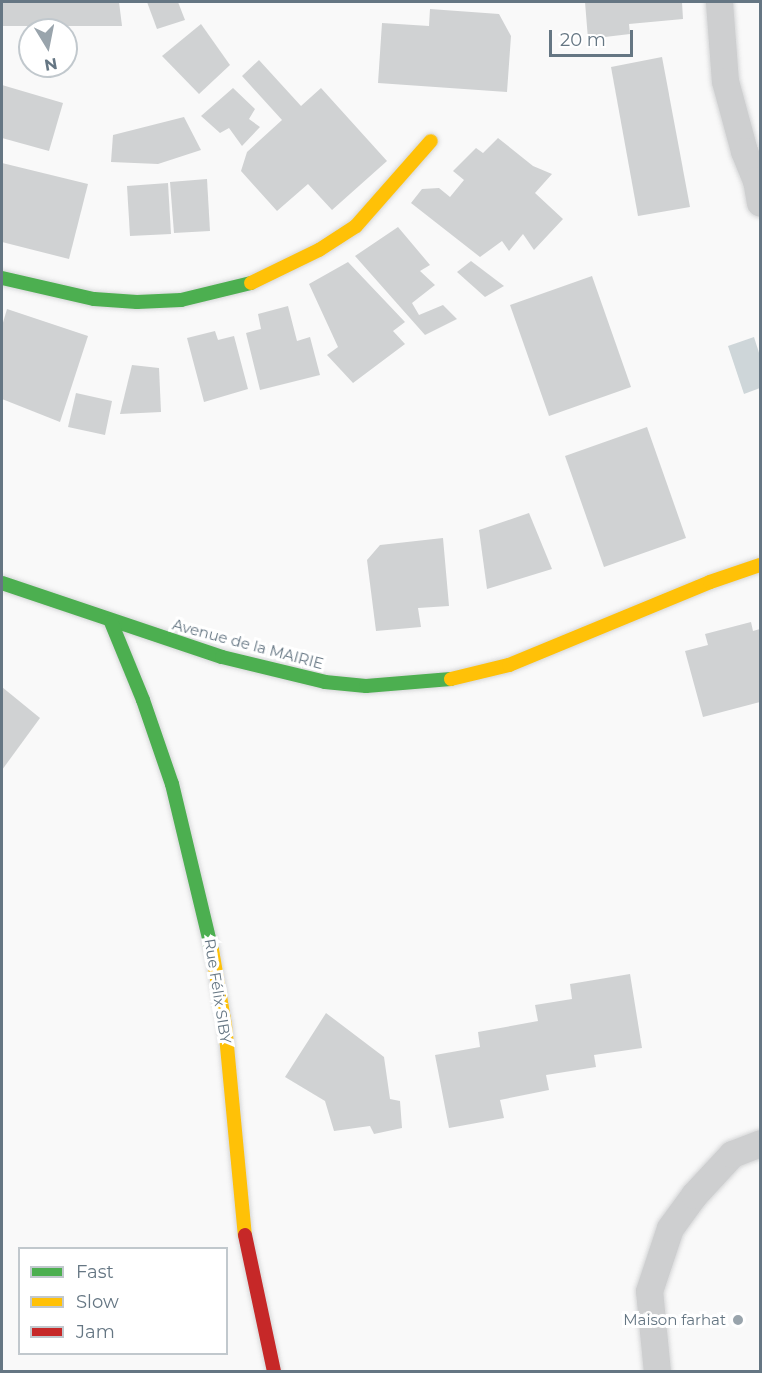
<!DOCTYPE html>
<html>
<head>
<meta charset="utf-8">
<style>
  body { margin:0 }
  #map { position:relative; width:762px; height:1373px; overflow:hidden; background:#f9f9f9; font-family:Montserrat,sans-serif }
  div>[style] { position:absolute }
  .water>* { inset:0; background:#ced6d9 }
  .building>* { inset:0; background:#d0d2d3 }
  .roads { filter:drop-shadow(0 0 2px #d5d6d7) drop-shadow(0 0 2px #d5d6d7) }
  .street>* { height:27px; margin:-13.5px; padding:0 13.5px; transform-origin:13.5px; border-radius:13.5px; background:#cecfd0 }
  .fast>* { height:14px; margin:-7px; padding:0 7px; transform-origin:7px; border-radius:7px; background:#4caf50 }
  .slow>* { height:14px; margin:-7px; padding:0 7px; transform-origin:7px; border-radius:7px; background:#ffc107 }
  .jam>* { height:14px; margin:-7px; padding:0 7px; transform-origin:7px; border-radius:7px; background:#c62828 }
  .dots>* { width:16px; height:16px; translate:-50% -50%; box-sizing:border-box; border:3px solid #fff; border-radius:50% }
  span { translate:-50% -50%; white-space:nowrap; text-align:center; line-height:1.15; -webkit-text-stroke:6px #fff; paint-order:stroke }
  .street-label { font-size:15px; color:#657683 }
  .poi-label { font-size:15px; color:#657683 }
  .right { translate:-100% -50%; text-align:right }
  .frame { position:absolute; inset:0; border:3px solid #657683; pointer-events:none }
  .legend { position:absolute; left:18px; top:1247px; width:210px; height:108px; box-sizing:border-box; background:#fff; border:2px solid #c1c8cd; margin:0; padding:8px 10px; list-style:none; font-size:18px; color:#657683 }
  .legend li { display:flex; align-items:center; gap:12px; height:30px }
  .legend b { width:30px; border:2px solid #c1c8cd }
  .north { position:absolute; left:18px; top:18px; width:60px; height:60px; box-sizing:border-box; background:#fff; border:2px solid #c1c8cd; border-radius:50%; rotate:170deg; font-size:16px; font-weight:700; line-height:24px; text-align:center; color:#657683 }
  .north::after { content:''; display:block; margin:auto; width:21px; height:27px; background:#99a4ac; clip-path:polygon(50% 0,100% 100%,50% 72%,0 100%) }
  .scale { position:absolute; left:549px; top:30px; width:84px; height:27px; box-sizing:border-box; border:3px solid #657683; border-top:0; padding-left:8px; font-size:18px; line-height:21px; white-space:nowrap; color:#657683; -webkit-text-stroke:4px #fff; paint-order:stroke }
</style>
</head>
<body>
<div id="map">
  <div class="water">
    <i style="clip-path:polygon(754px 337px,760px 356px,760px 388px,744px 394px,728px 346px)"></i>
  </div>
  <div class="building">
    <i style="clip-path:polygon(2px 2px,119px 2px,122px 26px,2px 26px)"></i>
    <i style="clip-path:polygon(147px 2px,178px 2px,185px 20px,157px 29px)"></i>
    <i style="clip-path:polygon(585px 2px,682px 2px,683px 19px,629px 24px,630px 34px,588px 39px)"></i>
    <i style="clip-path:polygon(430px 9px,499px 14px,511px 36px,507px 92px,378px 83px,382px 23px,429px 26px)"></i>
    <i style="clip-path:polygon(201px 24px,230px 65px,199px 94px,162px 56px)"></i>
    <i style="clip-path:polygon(662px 57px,690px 207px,638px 216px,611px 67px)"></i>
    <i style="clip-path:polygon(259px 60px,301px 106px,321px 88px,387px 161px,332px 210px,308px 184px,277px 211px,241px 171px,247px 152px,282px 120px,242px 76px)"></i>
    <i style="clip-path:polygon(2px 85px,63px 103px,49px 151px,2px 138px)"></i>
    <i style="clip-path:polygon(233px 88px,255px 109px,249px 119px,260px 127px,242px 146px,229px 128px,220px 133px,201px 116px)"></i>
    <i style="clip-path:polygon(184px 117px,201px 150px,158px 164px,111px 162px,113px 135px)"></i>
    <i style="clip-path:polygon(498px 138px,533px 166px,552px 174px,535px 193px,563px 219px,534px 250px,523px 234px,509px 251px,502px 241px,480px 257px,411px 203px,422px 189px,439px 188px,450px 197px,464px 180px,453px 171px,476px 148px,483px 153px)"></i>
    <i style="clip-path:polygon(2px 163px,88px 184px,69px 259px,2px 242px)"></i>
    <i style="clip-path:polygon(207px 179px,210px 231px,174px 233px,170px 182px)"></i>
    <i style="clip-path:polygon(168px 183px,171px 234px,130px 236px,127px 186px)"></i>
    <i style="clip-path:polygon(398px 227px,430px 265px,420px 271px,435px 285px,412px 303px,419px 315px,443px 305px,457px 319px,425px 335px,355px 256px)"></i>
    <i style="clip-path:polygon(471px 261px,504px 286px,485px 297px,457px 272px)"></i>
    <i style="clip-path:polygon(348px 262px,405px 322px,393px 331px,405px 344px,353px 383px,327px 355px,338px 347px,309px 284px)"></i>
    <i style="clip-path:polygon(592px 276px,631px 387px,549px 416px,510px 305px)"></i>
    <i style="clip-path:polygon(288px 306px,297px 341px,310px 337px,320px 375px,260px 390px,246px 333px,261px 329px,258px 314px)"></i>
    <i style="clip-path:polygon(7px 309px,88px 336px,60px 422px,2px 399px,2px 326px)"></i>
    <i style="clip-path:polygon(215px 331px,218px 340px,234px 336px,248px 389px,204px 402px,187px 338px)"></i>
    <i style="clip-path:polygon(132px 365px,159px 368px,161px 412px,120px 414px)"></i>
    <i style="clip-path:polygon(76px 393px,112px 401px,105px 435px,68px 427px)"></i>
    <i style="clip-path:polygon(647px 427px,686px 538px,604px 567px,565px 456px)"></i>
    <i style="clip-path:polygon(529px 513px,552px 569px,487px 589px,479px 530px)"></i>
    <i style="clip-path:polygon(443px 538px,449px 606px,418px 608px,421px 627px,376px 631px,367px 560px,380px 545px)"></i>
    <i style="clip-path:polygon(751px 622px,753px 631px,760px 629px,760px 702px,703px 717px,685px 651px,708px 645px,705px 634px)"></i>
    <i style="clip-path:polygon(2px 687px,40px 718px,2px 770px)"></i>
    <i style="clip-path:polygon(630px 974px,642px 1048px,594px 1055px,596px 1067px,546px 1075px,549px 1090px,500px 1100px,504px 1118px,449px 1128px,435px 1055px,480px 1047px,478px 1032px,538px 1021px,535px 1005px,572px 999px,570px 984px)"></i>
    <i style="clip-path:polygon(326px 1013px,384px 1057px,390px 1099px,400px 1101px,402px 1128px,374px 1134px,370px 1126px,334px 1131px,325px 1101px,285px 1077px)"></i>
  </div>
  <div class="roads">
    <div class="street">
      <i style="left:719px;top:2px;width:79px;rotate:85.7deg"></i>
      <i style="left:725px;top:81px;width:73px;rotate:74.8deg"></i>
      <i style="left:744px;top:151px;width:31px;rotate:68deg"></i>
      <i style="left:760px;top:172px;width:9px;rotate:117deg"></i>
      <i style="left:756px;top:180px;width:23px;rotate:80deg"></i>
      <i style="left:657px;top:1372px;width:81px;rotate:-95.6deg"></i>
      <i style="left:649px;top:1291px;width:66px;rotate:-71.6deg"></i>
      <i style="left:670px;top:1228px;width:41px;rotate:-54deg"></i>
      <i style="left:694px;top:1195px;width:56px;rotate:-47.2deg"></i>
      <i style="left:732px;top:1154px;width:30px;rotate:-21deg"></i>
    </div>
    <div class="fast">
      <i style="left:2px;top:278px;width:94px;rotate:12.9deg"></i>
      <i style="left:94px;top:299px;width:43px;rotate:4deg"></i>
      <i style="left:137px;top:302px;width:44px;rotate:-2.6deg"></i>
      <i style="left:181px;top:300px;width:72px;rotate:-13.7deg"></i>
      <i style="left:2px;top:583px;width:232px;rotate:18.6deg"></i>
      <i style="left:222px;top:657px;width:106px;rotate:13.6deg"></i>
      <i style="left:325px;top:682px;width:41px;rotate:5.6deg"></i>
      <i style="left:366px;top:686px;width:85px;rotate:-4.7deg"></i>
      <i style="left:111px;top:622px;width:84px;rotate:67.7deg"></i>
      <i style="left:143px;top:700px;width:89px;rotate:71deg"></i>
      <i style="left:172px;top:784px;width:171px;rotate:76.5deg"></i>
    </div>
    <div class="slow">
      <i style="left:251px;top:283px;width:76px;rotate:-25.9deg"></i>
      <i style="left:319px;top:250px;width:44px;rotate:-33deg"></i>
      <i style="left:356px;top:226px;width:113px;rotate:-48.6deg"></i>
      <i style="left:451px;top:679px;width:60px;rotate:-13.6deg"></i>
      <i style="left:509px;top:665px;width:217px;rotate:-22.4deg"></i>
      <i style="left:710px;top:582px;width:53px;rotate:-18.8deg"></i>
      <i style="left:212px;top:950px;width:76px;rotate:80.2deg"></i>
      <i style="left:225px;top:1025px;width:211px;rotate:84.6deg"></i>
    </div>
    <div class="jam">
      <i style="left:245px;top:1235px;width:140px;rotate:78deg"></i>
    </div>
  </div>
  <div class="dots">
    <i style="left:738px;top:1320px;background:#99a4ac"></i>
  </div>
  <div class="street-label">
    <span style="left:248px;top:644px;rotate:15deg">Avenue de la MAIRIE</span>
    <span style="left:218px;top:991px;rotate:81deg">Rue Félix SIBY</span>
  </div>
  <div class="poi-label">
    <span class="right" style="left:726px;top:1320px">Maison farhat</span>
  </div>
  <div class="frame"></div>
  <ul class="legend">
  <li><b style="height:8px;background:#4caf50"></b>Fast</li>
  <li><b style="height:8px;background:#ffc107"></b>Slow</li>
  <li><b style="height:8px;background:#c62828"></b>Jam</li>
  </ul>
  <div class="north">N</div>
  <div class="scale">20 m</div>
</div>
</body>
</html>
